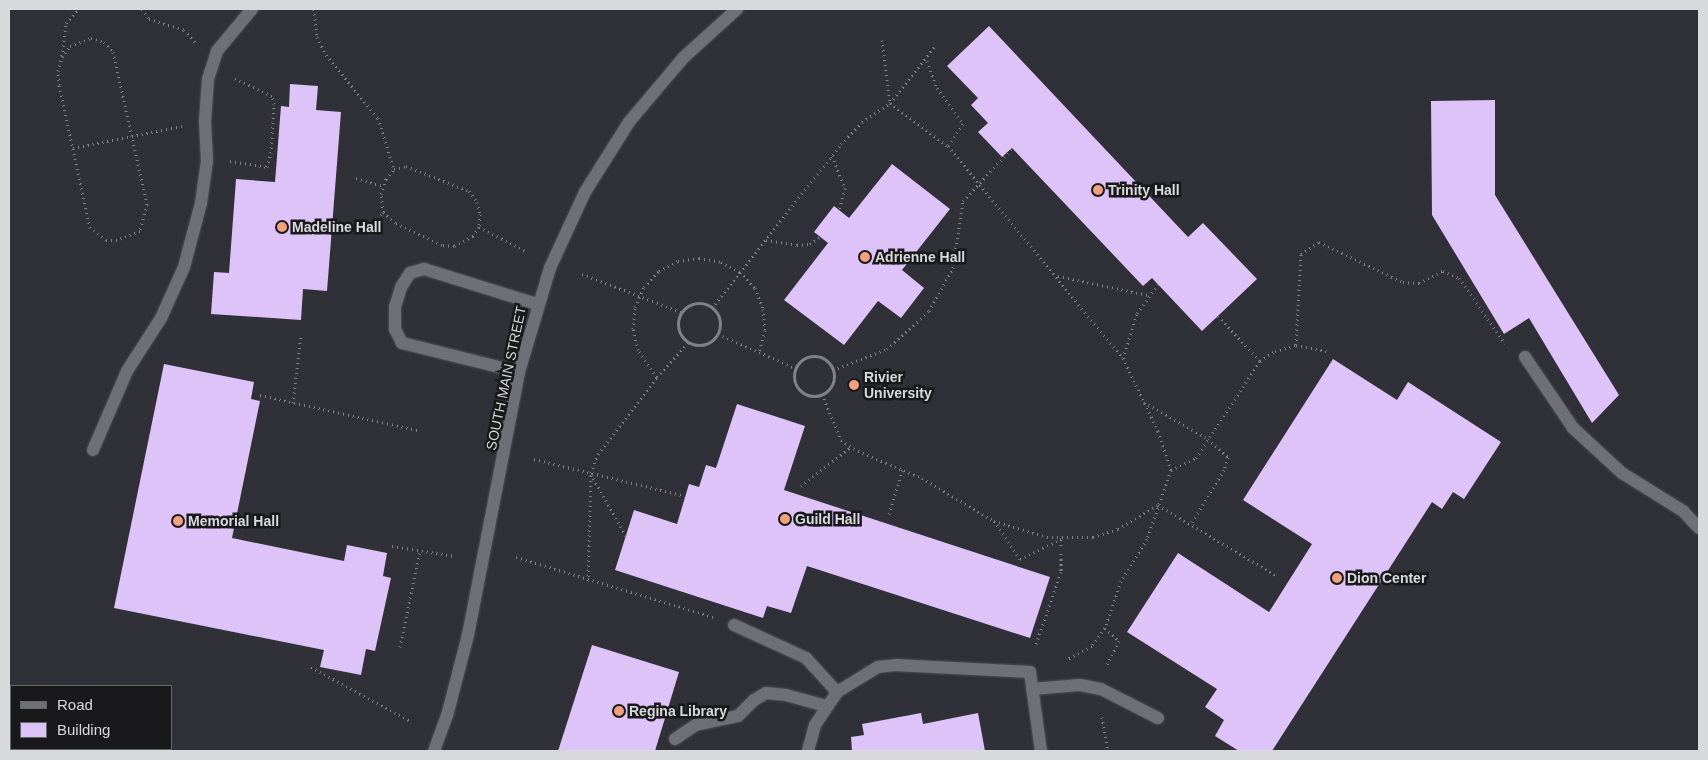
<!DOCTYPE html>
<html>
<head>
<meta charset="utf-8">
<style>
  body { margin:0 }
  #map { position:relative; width:1708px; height:760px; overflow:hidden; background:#303138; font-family:Helvetica,sans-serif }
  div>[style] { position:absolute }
  .building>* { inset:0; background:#dec3f9 }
  .path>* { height:3px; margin-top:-1.5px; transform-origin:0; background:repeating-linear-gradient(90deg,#818287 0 1px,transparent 0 5px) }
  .path>.ring { margin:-1.5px; padding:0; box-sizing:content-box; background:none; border:3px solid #818287; border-radius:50% }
  .roads { filter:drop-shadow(0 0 1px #4e4e54) drop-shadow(0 0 1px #4e4e54) }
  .minor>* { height:12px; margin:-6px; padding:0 6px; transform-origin:6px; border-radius:6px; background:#6e6f77 }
  .dots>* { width:14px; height:14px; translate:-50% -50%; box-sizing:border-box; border:2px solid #19191c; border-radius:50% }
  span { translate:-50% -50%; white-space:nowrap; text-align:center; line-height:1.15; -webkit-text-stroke:5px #19191c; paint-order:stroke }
  .poi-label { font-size:14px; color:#d8d9dd; font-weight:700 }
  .left { translate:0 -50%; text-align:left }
  .street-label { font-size:14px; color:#d8d9dd }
  .frame { position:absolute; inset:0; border:10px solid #d8d9dd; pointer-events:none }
  .legend { position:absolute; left:10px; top:685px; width:162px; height:65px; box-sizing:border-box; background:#19191c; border:1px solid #656669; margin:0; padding:6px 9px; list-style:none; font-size:15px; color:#d8d9dd }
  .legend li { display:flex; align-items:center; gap:10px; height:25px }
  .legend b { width:25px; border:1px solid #656669 }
</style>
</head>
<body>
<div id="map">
  <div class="building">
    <i style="clip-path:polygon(989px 26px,1188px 237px,1203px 223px,1257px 279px,1202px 331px,1152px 278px,1143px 286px,1012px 148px,1002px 157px,978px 132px,988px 123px,971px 105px,978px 98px,947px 66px)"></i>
    <i style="clip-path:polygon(290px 84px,318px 86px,316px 110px,341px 112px,327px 291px,303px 289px,301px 320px,211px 314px,214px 272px,229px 273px,236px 179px,275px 182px,281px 106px,289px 107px)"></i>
    <i style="clip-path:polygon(1495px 100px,1495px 195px,1619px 395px,1592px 423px,1529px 318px,1504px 334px,1432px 215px,1431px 101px)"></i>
    <i style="clip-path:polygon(892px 164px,950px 209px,902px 270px,924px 288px,901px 318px,878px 301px,844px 345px,784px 300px,828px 243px,814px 232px,834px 206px,849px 218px)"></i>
    <i style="clip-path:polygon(1333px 359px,1397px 400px,1408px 382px,1501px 442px,1464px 499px,1453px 492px,1442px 509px,1432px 502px,1272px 751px,1239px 751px,1215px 736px,1224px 720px,1205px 707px,1217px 689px,1127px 632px,1178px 553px,1269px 612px,1312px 544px,1243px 500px)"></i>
    <i style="clip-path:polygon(164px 364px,254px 382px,251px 399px,260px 401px,232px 538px,344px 561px,347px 545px,387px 553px,383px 576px,391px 578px,375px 651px,366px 649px,361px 675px,320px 667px,324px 650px,114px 608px)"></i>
    <i style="clip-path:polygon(737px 404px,805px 426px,784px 490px,1050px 577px,1030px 638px,807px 566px,791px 613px,767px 606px,763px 618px,615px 570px,634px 510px,677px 524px,689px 484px,699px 487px,706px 465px,716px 468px)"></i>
    <i style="clip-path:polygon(592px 645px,679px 672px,655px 751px,558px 751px)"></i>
    <i style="clip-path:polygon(921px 713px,923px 724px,978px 713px,985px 751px,852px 751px,851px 737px,864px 735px,862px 724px)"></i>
  </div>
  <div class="path">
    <i style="left:142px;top:9px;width:12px;rotate:55deg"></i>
    <i style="left:149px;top:19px;width:37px;rotate:17deg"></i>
    <i style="left:184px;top:30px;width:16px;rotate:47deg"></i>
    <i style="left:314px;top:9px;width:28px;rotate:84deg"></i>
    <i style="left:317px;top:37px;width:20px;rotate:63deg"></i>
    <i style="left:326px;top:55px;width:82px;rotate:50.5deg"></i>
    <i style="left:378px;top:118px;width:53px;rotate:72.6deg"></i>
    <i style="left:91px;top:38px;width:14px;rotate:17deg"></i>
    <i style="left:104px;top:42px;width:13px;rotate:48deg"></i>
    <i style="left:113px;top:52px;width:156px;rotate:77.4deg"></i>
    <i style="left:147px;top:204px;width:28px;rotate:105deg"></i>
    <i style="left:140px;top:231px;width:25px;rotate:159deg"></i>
    <i style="left:117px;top:240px;width:11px;rotate:180deg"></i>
    <i style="left:106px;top:240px;width:20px;rotate:-143deg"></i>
    <i style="left:90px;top:228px;width:146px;rotate:-102.2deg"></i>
    <i style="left:59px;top:85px;width:14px;rotate:-94deg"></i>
    <i style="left:58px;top:71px;width:15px;rotate:-74deg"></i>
    <i style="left:62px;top:57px;width:14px;rotate:-54deg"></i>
    <i style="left:70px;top:46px;width:22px;rotate:-21deg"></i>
    <i style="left:882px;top:40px;width:64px;rotate:82.8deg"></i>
    <i style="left:890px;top:103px;width:72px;rotate:36.6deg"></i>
    <i style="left:948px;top:146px;width:275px;rotate:50.5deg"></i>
    <i style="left:1123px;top:358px;width:81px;rotate:64.4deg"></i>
    <i style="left:1158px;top:431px;width:41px;rotate:71.6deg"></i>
    <i style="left:1171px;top:470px;width:73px;rotate:109.2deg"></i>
    <i style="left:1147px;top:539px;width:49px;rotate:121.8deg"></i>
    <i style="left:1121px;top:581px;width:50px;rotate:108.8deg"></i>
    <i style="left:1105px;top:628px;width:22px;rotate:126deg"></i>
    <i style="left:1092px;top:646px;width:27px;rotate:152deg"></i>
    <i style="left:62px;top:56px;width:33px;rotate:-83deg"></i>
    <i style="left:66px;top:23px;width:18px;rotate:-49deg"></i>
    <i style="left:927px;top:61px;width:29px;rotate:70deg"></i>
    <i style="left:937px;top:88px;width:44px;rotate:54.2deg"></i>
    <i style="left:963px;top:124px;width:27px;rotate:124deg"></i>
    <i style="left:73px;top:148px;width:111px;rotate:-11.4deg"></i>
    <i style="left:832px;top:156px;width:35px;rotate:68deg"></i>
    <i style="left:845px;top:188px;width:23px;rotate:105deg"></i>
    <i style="left:230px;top:161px;width:37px;rotate:9deg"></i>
    <i style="left:267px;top:167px;width:15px;rotate:-74deg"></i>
    <i style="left:271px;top:153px;width:49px;rotate:-86.5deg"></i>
    <i style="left:274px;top:104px;width:8px;rotate:-104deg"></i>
    <i style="left:272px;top:96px;width:42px;rotate:-154.7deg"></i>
    <i style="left:406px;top:166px;width:68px;rotate:21.6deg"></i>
    <i style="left:469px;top:191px;width:14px;rotate:54deg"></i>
    <i style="left:477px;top:202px;width:12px;rotate:76deg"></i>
    <i style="left:480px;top:214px;width:13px;rotate:94deg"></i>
    <i style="left:479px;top:227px;width:11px;rotate:124deg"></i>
    <i style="left:473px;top:236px;width:21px;rotate:152deg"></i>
    <i style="left:454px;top:246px;width:12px;rotate:-175deg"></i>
    <i style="left:442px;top:245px;width:52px;rotate:-154.9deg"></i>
    <i style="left:395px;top:223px;width:16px;rotate:-137deg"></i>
    <i style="left:383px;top:212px;width:18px;rotate:-96deg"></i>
    <i style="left:381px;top:194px;width:16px;rotate:-72deg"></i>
    <i style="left:386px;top:179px;width:13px;rotate:-51deg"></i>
    <i style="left:394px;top:169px;width:12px;rotate:-14deg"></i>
    <i style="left:356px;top:178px;width:28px;rotate:17deg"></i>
    <i style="left:479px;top:227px;width:51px;rotate:27.1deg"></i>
    <i style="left:373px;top:228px;width:19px;rotate:-58deg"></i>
    <i style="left:766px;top:240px;width:31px;rotate:9deg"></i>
    <i style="left:797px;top:245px;width:13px;rotate:-4deg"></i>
    <i style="left:810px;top:244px;width:12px;rotate:-35deg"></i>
    <i style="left:582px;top:274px;width:106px;rotate:21deg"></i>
    <i style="left:1058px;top:276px;width:92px;rotate:11.9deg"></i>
    <i class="ring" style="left:678px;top:303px;width:39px;height:39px"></i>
    <i style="left:712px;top:308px;width:209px;rotate:-51.8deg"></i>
    <i style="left:841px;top:144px;width:30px;rotate:-46deg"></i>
    <i style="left:862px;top:122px;width:34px;rotate:-34deg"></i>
    <i style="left:890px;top:103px;width:74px;rotate:-51.6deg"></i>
    <i style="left:1218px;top:316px;width:62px;rotate:47deg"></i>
    <i style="left:718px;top:334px;width:84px;rotate:23.8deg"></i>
    <i style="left:1296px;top:345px;width:31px;rotate:11deg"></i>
    <i class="ring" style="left:794px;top:356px;width:37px;height:37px"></i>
    <i style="left:1123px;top:358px;width:47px;rotate:-72.7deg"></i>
    <i style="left:1137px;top:313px;width:36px;rotate:-54deg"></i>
    <i style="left:833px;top:370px;width:58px;rotate:-21.3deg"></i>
    <i style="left:887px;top:349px;width:57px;rotate:-42.1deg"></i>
    <i style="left:929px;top:311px;width:49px;rotate:-60.8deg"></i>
    <i style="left:953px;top:268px;width:68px;rotate:-81.5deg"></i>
    <i style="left:963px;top:201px;width:72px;rotate:-47.2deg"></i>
    <i style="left:657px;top:377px;width:33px;rotate:-125deg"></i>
    <i style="left:638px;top:350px;width:22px;rotate:-103deg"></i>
    <i style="left:633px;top:329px;width:22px;rotate:-85deg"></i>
    <i style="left:635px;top:307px;width:22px;rotate:-66deg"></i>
    <i style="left:644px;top:287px;width:22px;rotate:-47deg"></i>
    <i style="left:659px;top:271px;width:21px;rotate:-28deg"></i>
    <i style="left:678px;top:261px;width:21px;rotate:-8deg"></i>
    <i style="left:699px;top:258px;width:22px;rotate:10deg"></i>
    <i style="left:721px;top:262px;width:21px;rotate:28deg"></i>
    <i style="left:740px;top:272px;width:22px;rotate:47deg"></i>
    <i style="left:755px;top:288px;width:22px;rotate:69deg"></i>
    <i style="left:763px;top:309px;width:21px;rotate:85deg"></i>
    <i style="left:765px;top:330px;width:23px;rotate:105deg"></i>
    <i style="left:822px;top:394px;width:50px;rotate:67.6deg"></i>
    <i style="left:841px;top:440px;width:20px;rotate:33deg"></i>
    <i style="left:858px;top:451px;width:69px;rotate:22.9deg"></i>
    <i style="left:922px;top:478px;width:84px;rotate:30.8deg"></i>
    <i style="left:994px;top:521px;width:55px;rotate:16.8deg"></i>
    <i style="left:1047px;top:537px;width:46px"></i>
    <i style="left:1093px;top:537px;width:26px;rotate:-18deg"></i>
    <i style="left:1118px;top:529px;width:47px;rotate:-31deg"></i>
    <i style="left:1158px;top:505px;width:139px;rotate:30.8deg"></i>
    <i style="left:260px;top:395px;width:161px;rotate:12.6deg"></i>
    <i style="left:1144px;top:402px;width:74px;rotate:30deg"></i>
    <i style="left:1208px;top:439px;width:27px;rotate:42deg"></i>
    <i style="left:1228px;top:457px;width:14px;rotate:107deg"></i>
    <i style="left:1224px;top:470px;width:61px;rotate:121.6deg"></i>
    <i style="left:293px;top:403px;width:68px;rotate:-83.3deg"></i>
    <i style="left:534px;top:459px;width:156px;rotate:13.7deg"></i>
    <i style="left:1171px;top:470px;width:28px;rotate:-26deg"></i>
    <i style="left:1196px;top:458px;width:116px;rotate:-56.6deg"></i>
    <i style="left:1260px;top:361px;width:18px;rotate:-34deg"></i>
    <i style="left:1275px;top:351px;width:22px;rotate:-16deg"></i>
    <i style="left:1296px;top:345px;width:91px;rotate:-86.9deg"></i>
    <i style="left:1301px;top:254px;width:22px;rotate:-34deg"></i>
    <i style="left:1319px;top:242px;width:93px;rotate:25.5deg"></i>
    <i style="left:1403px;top:282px;width:16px;rotate:4deg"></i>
    <i style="left:1419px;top:283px;width:27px;rotate:-27deg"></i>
    <i style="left:1443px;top:271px;width:17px;rotate:24deg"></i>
    <i style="left:1459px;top:278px;width:80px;rotate:54.7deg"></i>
    <i style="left:591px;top:474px;width:71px;rotate:60.6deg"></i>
    <i style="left:801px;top:486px;width:63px;rotate:-38deg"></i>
    <i style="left:889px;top:514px;width:48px;rotate:-73.1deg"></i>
    <i style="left:994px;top:521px;width:46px;rotate:55.6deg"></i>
    <i style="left:1020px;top:559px;width:46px;rotate:-26deg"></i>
    <i style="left:1061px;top:539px;width:33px;rotate:90deg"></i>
    <i style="left:1061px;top:572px;width:79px;rotate:109.1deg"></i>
    <i style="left:392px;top:546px;width:64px;rotate:9deg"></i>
    <i style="left:516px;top:557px;width:206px;rotate:16.9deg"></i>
    <i style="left:588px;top:581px;width:108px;rotate:-88.4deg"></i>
    <i style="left:591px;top:473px;width:20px;rotate:-70deg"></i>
    <i style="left:598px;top:454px;width:97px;rotate:-52.5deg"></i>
    <i style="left:657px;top:377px;width:46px;rotate:-47.6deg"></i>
    <i style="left:1105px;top:628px;width:19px;rotate:43deg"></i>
    <i style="left:1119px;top:641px;width:28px;rotate:117deg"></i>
    <i style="left:400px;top:647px;width:99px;rotate:-78.3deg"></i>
    <i style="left:311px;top:667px;width:115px;rotate:28.6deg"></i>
    <i style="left:1102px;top:717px;width:35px;rotate:80deg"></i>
  </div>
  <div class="roads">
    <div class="minor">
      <i style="left:1525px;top:357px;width:86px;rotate:55.9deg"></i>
      <i style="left:1573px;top:428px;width:67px;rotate:42.6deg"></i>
      <i style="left:1622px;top:473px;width:72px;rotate:31.9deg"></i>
      <i style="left:1683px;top:511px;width:23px;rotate:47deg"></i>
      <i style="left:519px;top:372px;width:121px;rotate:-166.1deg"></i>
      <i style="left:402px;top:343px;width:16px;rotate:-117deg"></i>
      <i style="left:395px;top:329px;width:22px;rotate:-90deg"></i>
      <i style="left:395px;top:307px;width:21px;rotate:-73deg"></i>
      <i style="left:401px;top:287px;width:17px;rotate:-57deg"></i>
      <i style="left:410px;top:273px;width:15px;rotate:-16deg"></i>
      <i style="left:424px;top:269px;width:118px;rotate:17.2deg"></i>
      <i style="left:93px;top:450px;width:86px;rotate:-66.7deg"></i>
      <i style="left:127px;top:371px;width:63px;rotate:-57.3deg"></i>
      <i style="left:161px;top:318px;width:56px;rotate:-65.7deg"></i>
      <i style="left:184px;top:267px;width:66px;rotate:-75.1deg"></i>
      <i style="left:201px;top:203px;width:42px;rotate:-81.9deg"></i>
      <i style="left:207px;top:161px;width:40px;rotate:-92.9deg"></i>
      <i style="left:205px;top:121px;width:42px;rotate:-85.9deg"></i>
      <i style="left:208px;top:79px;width:29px;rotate:-72deg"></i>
      <i style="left:217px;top:51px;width:55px;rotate:-50.2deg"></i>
      <i style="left:734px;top:625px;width:79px;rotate:24.6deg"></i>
      <i style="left:806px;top:658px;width:46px;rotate:47.6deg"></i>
      <i style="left:1032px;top:689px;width:48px;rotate:-4.8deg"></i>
      <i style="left:1080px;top:685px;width:21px;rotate:11deg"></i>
      <i style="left:1101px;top:689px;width:64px;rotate:27deg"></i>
      <i style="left:9px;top:727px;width:3px;rotate:45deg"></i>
      <i style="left:675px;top:739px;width:25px;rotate:-34deg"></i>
      <i style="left:696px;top:725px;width:43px;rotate:-12.1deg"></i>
      <i style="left:738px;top:716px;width:23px;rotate:-45deg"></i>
      <i style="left:754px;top:700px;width:14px;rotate:-30deg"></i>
      <i style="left:766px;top:693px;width:20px;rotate:6deg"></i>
      <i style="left:786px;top:695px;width:41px;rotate:15.4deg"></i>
      <i style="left:51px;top:749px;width:5px;rotate:22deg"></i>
      <i style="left:434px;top:751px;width:37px;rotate:-70deg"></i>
      <i style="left:447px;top:716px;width:84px;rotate:-75.5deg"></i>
      <i style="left:468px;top:635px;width:268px;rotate:-79deg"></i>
      <i style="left:519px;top:372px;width:109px;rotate:-73.4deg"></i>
      <i style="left:550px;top:268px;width:84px;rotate:-65.3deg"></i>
      <i style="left:585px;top:192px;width:83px;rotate:-57.8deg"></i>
      <i style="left:629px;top:122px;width:84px;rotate:-49.8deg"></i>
      <i style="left:683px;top:58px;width:73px;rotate:-42.2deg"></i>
      <i style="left:808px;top:751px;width:27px;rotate:-75deg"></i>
      <i style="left:815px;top:725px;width:40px;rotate:-56deg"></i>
      <i style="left:837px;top:692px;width:48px;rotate:-31.4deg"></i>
      <i style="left:878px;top:667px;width:18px;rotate:-6deg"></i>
      <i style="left:896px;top:665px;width:134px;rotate:3deg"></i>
      <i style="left:1030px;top:672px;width:80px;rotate:82.1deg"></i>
    </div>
  </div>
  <div class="dots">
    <i style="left:1098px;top:190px;background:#f1a17d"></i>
    <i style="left:282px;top:227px;background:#f1a17d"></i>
    <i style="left:865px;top:257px;background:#f1a17d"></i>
    <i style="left:854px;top:385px;background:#f1a17d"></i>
    <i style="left:785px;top:519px;background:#f1a17d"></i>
    <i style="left:178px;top:521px;background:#f1a17d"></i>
    <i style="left:1337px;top:578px;background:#f1a17d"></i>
    <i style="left:619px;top:711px;background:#f1a17d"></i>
  </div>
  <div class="poi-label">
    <span class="left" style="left:1108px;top:190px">Trinity Hall</span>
    <span class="left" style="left:292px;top:227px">Madeline Hall</span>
    <span class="left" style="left:875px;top:257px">Adrienne Hall</span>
    <span class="left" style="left:864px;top:385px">Rivier<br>University</span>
    <span class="left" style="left:795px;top:519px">Guild Hall</span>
    <span class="left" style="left:188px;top:521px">Memorial Hall</span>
    <span class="left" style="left:1347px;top:578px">Dion Center</span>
    <span class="left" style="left:629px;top:711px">Regina Library</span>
  </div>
  <div class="street-label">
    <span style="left:506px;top:378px;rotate:-78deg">SOUTH MAIN STREET</span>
  </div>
  <div class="frame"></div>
  <ul class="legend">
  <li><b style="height:6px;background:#6e6f77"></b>Road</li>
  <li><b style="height:14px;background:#dec3f9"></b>Building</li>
  </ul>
</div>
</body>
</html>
